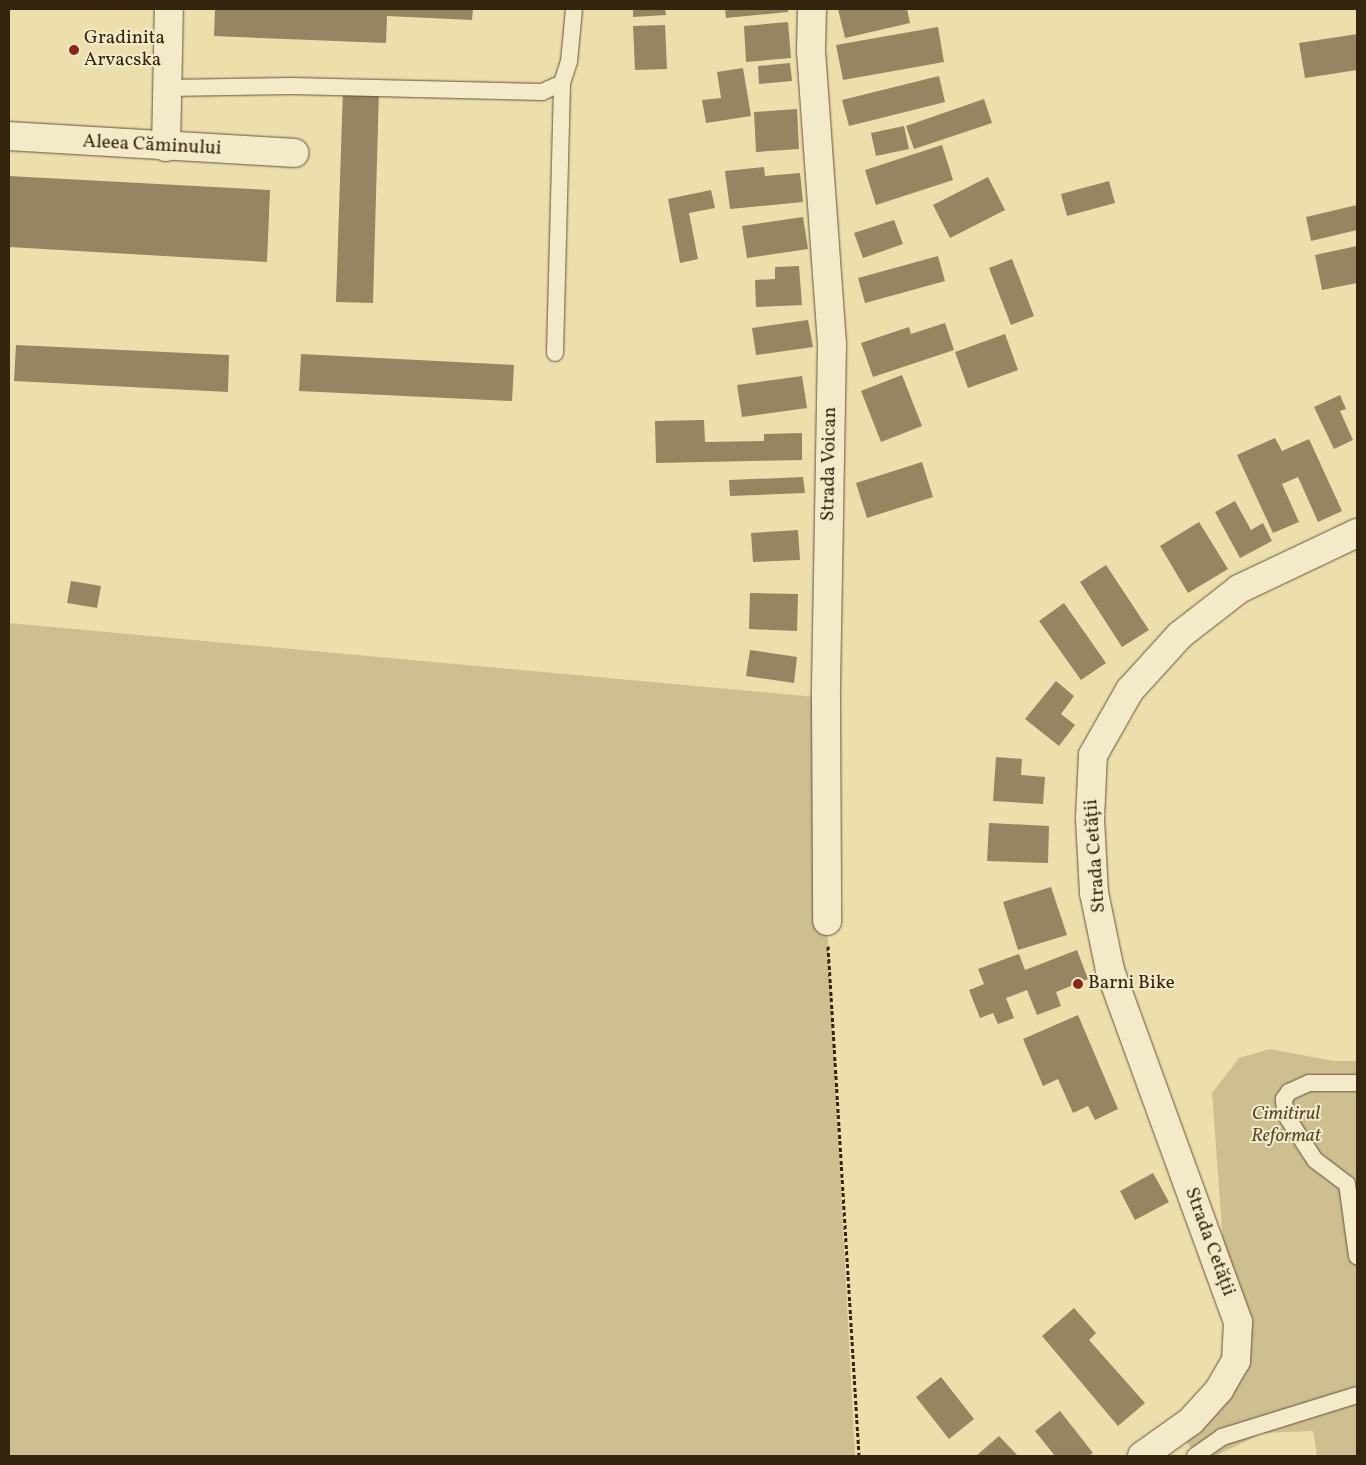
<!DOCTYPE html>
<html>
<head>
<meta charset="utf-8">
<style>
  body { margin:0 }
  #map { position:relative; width:1366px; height:1465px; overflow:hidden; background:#eddfac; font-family:Vollkorn,serif }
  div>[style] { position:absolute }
  .green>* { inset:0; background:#cebf91 }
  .building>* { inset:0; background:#958560 }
  .path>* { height:3px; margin-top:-1.5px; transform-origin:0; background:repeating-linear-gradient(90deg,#35240e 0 4px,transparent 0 6.5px) }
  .roads { filter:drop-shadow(0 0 1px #635336) drop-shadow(0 0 1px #635336) }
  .service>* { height:16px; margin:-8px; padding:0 8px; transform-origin:8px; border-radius:8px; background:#f3eac9 }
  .minor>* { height:28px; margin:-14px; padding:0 14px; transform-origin:14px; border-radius:14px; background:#f3eac9 }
  .dots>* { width:14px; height:14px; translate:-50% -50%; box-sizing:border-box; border:2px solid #f3eac9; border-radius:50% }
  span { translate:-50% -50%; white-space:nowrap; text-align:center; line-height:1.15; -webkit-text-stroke:4px #f3eac9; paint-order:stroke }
  .poi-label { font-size:19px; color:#35240e }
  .left { translate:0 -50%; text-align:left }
  .street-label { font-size:19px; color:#35240e }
  .park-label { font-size:19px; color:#5b4b2f; font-style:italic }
  .frame { position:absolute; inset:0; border:10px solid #35240e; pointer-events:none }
</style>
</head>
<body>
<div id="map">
  <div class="green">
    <i style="clip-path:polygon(9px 623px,826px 698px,827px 921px,855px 1456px,9px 1456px)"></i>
    <i style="clip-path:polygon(1270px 1049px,1334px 1061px,1357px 1061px,1357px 1456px,1317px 1456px,1313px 1431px,1263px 1433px,1215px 1456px,1197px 1456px,1178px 1430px,1248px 1351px,1251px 1316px,1223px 1243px,1212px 1093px,1239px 1058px)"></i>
  </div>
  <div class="building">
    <i style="clip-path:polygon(215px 9px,473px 9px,472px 20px,387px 16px,386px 43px,214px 36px)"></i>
    <i style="clip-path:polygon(633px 9px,665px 9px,666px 15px,633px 17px)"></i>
    <i style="clip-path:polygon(725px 9px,788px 9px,788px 12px,726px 18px)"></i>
    <i style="clip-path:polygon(838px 9px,907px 9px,910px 23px,845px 38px)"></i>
    <i style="clip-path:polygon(788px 22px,791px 58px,746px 62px,744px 26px)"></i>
    <i style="clip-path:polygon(665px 25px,667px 69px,635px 70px,633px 26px)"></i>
    <i style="clip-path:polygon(938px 27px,944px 62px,843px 80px,836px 45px)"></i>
    <i style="clip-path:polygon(1357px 34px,1357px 70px,1305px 78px,1299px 43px)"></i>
    <i style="clip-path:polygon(790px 63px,792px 81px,759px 84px,758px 66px)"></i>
    <i style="clip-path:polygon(743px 68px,751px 116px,706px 123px,702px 100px,721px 98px,717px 72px)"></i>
    <i style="clip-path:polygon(939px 76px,945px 102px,849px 126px,842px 100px)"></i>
    <i style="clip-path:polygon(343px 88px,379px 89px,373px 303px,336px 302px)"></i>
    <i style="clip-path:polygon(984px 99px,992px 123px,914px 149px,906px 126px)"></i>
    <i style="clip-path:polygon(797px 109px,799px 149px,756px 152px,754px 112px)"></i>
    <i style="clip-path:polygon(904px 126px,909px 149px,876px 156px,871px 133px)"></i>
    <i style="clip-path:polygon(942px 145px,953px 180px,876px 205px,865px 170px)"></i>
    <i style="clip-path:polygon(764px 167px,765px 176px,800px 173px,803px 202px,730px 209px,725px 171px)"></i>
    <i style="clip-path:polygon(9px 176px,270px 190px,267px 262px,9px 247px)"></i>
    <i style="clip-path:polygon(988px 177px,1005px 210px,950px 238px,933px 205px)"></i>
    <i style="clip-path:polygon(1109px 181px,1115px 203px,1067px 216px,1061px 194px)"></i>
    <i style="clip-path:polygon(711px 190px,715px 208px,689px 213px,698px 259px,680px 263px,668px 199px)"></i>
    <i style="clip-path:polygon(1357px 205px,1357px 230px,1311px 241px,1306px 217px)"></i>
    <i style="clip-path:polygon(803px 217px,808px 249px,747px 258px,742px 226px)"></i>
    <i style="clip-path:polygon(894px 220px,903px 244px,863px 258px,854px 233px)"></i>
    <i style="clip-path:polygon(1357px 246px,1357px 283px,1322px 290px,1315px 255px)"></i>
    <i style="clip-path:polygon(938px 256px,945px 281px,865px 303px,858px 278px)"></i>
    <i style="clip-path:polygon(1012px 259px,1034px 316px,1011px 325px,989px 268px)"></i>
    <i style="clip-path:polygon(799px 266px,802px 305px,756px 307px,755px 280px,775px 279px,775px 267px)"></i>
    <i style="clip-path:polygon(808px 320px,813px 347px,756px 355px,752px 328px)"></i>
    <i style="clip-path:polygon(945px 323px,954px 350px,873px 377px,861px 343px,909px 327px,911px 334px)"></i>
    <i style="clip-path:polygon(1005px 334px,1018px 370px,968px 388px,955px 352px)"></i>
    <i style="clip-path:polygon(16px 345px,229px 355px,228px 392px,14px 381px)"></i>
    <i style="clip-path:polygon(301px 354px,514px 365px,512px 401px,299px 391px)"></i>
    <i style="clip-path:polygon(902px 375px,922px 426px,881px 442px,861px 391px)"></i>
    <i style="clip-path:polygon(802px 376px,807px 408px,742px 417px,737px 385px)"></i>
    <i style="clip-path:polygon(1340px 395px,1346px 409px,1340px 411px,1353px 440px,1334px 449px,1314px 407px)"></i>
    <i style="clip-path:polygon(704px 420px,705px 442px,764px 441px,764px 434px,802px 433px,802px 460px,656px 463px,655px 421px)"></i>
    <i style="clip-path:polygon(1275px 438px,1282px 451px,1309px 439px,1342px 511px,1318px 522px,1298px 477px,1282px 484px,1299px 522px,1273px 533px,1237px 455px)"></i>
    <i style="clip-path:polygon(922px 462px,933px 497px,867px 518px,856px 483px)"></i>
    <i style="clip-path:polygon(803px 477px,805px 493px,730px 496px,729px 480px)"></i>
    <i style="clip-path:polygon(1235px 501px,1251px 530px,1263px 523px,1272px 541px,1240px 558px,1215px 512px)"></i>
    <i style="clip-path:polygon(1199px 522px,1228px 569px,1188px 593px,1160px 546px)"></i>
    <i style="clip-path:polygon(798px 530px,800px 560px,753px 562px,751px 533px)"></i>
    <i style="clip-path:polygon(1106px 565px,1149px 630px,1122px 647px,1080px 582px)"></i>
    <i style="clip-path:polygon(71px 581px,101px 586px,97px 608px,67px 603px)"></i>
    <i style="clip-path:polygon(750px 593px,798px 594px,797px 631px,749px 629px)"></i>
    <i style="clip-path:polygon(1064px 603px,1106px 663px,1081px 680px,1039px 621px)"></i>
    <i style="clip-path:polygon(750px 650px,797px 657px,794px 683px,746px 676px)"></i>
    <i style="clip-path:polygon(1056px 681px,1074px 696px,1061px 714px,1075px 725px,1059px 746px,1025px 719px)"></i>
    <i style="clip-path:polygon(996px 757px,1022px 759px,1021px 775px,1045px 777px,1043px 804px,993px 801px)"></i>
    <i style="clip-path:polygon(989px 823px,1049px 826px,1048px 863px,987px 861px)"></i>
    <i style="clip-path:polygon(1051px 887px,1067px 935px,1018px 950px,1003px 902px)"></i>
    <i style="clip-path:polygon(1077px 950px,1088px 979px,1056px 992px,1061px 1006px,1037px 1015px,1027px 990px,1006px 998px,1014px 1018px,998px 1024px,993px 1013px,980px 1018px,969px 990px,984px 984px,978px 969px,1019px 954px,1025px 970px)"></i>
    <i style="clip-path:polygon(1078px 1015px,1118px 1109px,1095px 1120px,1088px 1106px,1073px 1113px,1058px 1079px,1043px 1086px,1023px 1039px)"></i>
    <i style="clip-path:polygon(1153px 1173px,1169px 1202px,1135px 1220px,1120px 1191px)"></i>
    <i style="clip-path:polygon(1074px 1308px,1096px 1333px,1089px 1340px,1145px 1403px,1118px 1426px,1042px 1336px)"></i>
    <i style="clip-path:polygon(941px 1377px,974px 1419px,949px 1439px,916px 1397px)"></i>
    <i style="clip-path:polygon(1060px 1411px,1093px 1453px,1089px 1456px,1055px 1456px,1035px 1431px)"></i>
    <i style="clip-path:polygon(999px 1436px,1018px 1456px,976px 1456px)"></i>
  </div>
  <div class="path">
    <i style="left:828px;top:946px;width:511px;rotate:86.52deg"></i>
  </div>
  <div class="roads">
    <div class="service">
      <i style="left:166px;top:88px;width:126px;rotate:-0.9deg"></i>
      <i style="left:292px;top:86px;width:250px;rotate:1.4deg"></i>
      <i style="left:542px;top:92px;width:22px;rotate:-24deg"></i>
      <i style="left:562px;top:83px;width:22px;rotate:-72deg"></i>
      <i style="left:569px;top:62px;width:53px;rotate:-84.6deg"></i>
      <i style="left:555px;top:353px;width:270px;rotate:-88.5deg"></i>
      <i style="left:1357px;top:1083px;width:48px;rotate:180deg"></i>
      <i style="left:1309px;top:1083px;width:22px;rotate:156deg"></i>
      <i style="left:1289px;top:1092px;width:9px;rotate:126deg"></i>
      <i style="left:1284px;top:1099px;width:15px;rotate:86deg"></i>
      <i style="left:1285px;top:1114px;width:55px;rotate:56.9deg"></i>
      <i style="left:1315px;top:1160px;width:40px;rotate:37deg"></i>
      <i style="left:1347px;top:1184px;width:73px;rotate:82.1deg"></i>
      <i style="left:1195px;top:1456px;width:33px;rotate:-35deg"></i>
      <i style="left:1222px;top:1437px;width:141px;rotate:-17.3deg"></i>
    </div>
    <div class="minor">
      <i style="left:812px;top:9px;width:42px;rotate:91.4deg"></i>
      <i style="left:811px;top:51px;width:294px;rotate:85.9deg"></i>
      <i style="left:832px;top:344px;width:354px;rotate:91deg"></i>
      <i style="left:826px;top:698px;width:223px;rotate:89.7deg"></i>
      <i style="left:9px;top:136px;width:286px;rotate:3.4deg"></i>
      <i style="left:166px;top:147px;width:138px;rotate:-88.8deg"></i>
      <i style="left:1142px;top:1456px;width:60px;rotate:-35.5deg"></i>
      <i style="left:1191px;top:1421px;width:42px;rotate:-47.9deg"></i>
      <i style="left:1219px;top:1390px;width:34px;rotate:-60deg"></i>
      <i style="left:1236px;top:1361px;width:39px;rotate:-87deg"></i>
      <i style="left:1238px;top:1322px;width:375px;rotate:-110deg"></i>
      <i style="left:1110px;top:970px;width:79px;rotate:-101.7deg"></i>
      <i style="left:1094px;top:893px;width:75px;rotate:-93.1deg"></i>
      <i style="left:1090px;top:818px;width:63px;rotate:-87.3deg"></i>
      <i style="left:1093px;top:755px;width:75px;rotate:-60.4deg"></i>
      <i style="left:1130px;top:690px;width:74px;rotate:-47.7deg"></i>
      <i style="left:1180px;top:635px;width:75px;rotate:-37.9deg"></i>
      <i style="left:1239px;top:589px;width:131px;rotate:-25.4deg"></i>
    </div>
  </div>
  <div class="dots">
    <i style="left:74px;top:50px;background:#8f2418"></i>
    <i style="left:1078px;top:984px;background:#8f2418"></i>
  </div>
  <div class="poi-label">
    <span class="left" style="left:84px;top:50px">Gradinita<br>Arvacska</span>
    <span class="left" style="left:1088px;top:984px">Barni Bike</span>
  </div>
  <div class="street-label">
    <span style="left:152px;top:146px;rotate:3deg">Aleea Căminului</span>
    <span style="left:830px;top:464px;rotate:-89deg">Strada Voican</span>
    <span style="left:1096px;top:856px;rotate:-94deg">Strada Cetății</span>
    <span style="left:1209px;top:1242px;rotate:70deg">Strada Cetății</span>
  </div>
  <div class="park-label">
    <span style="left:1286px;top:1126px">Cimitirul<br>Reformat</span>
  </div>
  <div class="frame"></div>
</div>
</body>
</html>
